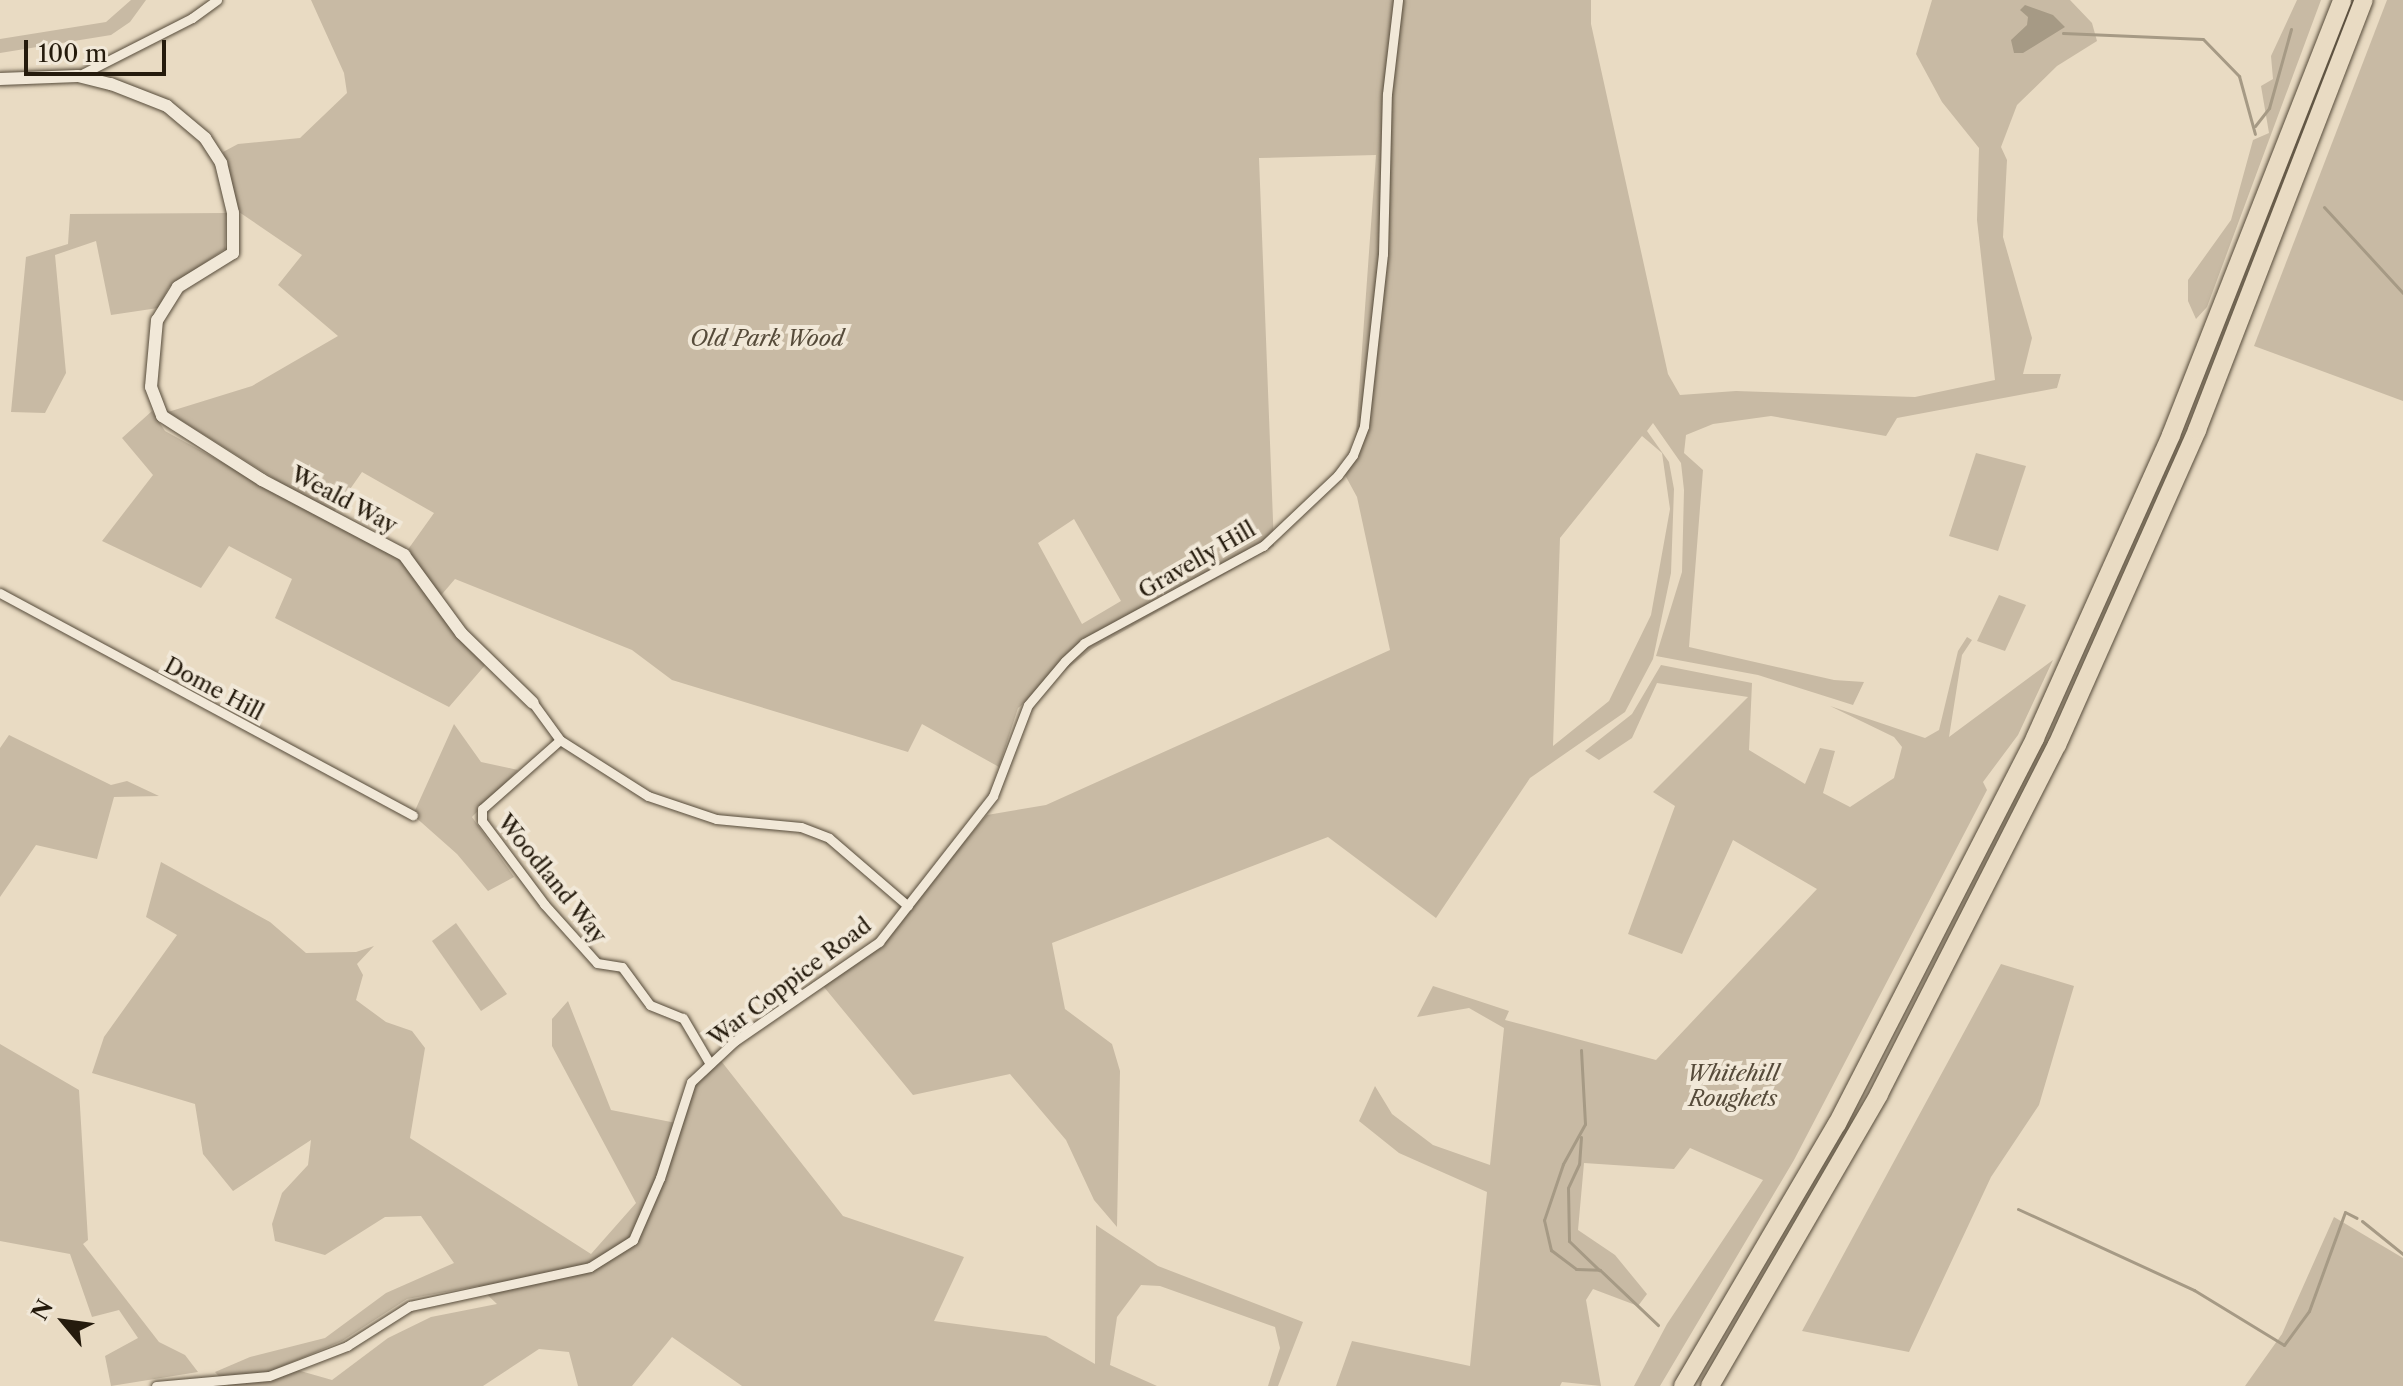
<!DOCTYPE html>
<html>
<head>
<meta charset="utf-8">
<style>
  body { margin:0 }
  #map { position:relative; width:2403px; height:1386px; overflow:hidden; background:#e9dbc3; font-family:"Libre Caslon Text",serif }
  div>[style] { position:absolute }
  .green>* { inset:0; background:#c8baa4 }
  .water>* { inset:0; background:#a69a85 }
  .stream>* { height:3px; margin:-1.5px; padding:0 1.5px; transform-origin:1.5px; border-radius:1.5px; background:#a69a85 }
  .roads { filter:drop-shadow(0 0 2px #564b3a) drop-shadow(0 0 2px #564b3a) }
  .minor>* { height:9px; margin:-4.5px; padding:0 4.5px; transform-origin:4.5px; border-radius:4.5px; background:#f1e8d8 }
  .tertiary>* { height:12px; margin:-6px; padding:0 6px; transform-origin:6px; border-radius:6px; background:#f1e8d8 }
  .motorway>* { height:18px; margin:-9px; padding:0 9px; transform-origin:9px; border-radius:9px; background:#e9dbc3 }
  span { translate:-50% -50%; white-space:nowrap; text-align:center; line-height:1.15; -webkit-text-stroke:8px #f1e8d8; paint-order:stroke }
  .park-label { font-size:22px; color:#564b3a; font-style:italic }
  .street-label { font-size:22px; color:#251b0d }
  .north { position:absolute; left:24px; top:1282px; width:80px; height:80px; -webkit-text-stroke:6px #f1e8d8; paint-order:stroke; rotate:299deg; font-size:22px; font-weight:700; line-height:32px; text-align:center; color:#251b0d }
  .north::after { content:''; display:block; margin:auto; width:28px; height:36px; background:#251b0d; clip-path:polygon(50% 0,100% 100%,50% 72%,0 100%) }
  .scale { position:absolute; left:24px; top:40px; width:142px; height:36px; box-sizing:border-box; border:4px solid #251b0d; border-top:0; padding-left:10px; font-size:24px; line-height:28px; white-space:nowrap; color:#251b0d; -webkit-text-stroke:6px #f1e8d8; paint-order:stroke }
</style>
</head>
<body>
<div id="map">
  <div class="green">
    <i style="clip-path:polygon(131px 0,146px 0,130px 22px,111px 35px,0 53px,0 39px,106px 22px)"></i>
    <i style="clip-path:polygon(evenodd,311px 0,1591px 0,1591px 24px,1668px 374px,1680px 395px,1736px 391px,1915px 397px,1995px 380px,1977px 220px,1979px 148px,1942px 102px,1916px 54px,1932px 0,2070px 0,2092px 23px,2097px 41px,2057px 66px,2017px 105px,2001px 147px,2007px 160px,2003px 237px,2032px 338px,2023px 374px,2061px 374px,2057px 388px,1897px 418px,1886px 436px,1771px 416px,1713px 424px,1686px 435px,1684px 453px,1703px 470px,1689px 647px,1834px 680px,1864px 682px,1853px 705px,1758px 675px,1656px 656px,1682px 572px,1684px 490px,1681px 463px,1653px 423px,1647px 431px,1669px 462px,1674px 489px,1671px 573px,1653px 659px,1625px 712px,1530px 778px,1436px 918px,1328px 837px,1052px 943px,1065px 1009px,1112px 1044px,1120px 1071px,1117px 1227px,1094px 1200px,1066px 1140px,1010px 1074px,913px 1095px,819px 981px,879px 942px,987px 815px,1046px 805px,1390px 650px,1357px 497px,1345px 475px,1356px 433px,1376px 155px,1259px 158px,1274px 546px,1092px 649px,1018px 708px,999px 767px,922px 724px,908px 752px,672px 680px,632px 650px,455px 579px,437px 600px,404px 555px,434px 513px,362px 472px,332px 515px,168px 412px,252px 386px,338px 336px,278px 285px,302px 255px,239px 212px,223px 152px,238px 144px,300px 138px,347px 93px,344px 73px,311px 0,1642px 436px,1662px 453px,1670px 509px,1651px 615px,1609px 701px,1553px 746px,1560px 538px,1642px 436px,311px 0,1074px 519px,1121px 601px,1082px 624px,1038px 543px,1074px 519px)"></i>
    <i style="clip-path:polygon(2297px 0,2321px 0,2207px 307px,2196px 319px,2188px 301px,2188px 280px,2231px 220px,2253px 140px,2269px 133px,2261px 86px,2273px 79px,2271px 56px)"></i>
    <i style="clip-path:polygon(2387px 0,2403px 0,2403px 401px,2254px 346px)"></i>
    <i style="clip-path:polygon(226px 213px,225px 249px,169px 287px,158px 308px,111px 315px,96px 241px,55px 255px,66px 373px,45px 413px,11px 412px,26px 257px,68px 244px,70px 214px)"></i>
    <i style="clip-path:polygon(152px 411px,165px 431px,401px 560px,487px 663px,449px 707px,275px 618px,292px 579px,229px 546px,201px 588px,102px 541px,153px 475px,122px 438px)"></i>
    <i style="clip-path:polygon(1976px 453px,2026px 466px,1998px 551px,1949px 536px)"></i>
    <i style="clip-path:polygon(1999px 595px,2026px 605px,2005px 651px,1977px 641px)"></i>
    <i style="clip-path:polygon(1967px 637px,1972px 640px,1962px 655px,1949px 737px,2053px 660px,2018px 735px,1983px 782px,1987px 790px,1794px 1160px,1660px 1386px,1634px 1386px,1667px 1324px,1763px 1180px,1690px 1148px,1674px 1169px,1584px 1163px,1578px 1230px,1615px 1255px,1647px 1294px,1638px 1306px,1593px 1289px,1586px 1300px,1601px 1386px,1562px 1382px,1560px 1386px,1336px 1386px,1352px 1341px,1470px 1366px,1487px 1192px,1399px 1153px,1359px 1121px,1375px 1086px,1392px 1114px,1433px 1145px,1490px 1165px,1504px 1028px,1469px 1008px,1417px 1017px,1433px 986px,1509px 1011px,1505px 1020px,1656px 1060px,1817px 889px,1733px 840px,1682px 954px,1628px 934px,1675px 806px,1653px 792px,1748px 697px,1657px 683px,1632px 738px,1599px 760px,1585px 751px,1632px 714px,1661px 665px,1752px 683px,1749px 750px,1805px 784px,1820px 748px,1835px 751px,1823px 793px,1850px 807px,1894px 778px,1902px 747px,1894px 737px,1830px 706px,1925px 738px,1939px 730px,1958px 651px)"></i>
    <i style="clip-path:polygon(454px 724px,481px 762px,518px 770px,472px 817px,514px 877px,488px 891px,457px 854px,413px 815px)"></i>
    <i style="clip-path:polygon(9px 735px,111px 785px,127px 781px,159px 796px,114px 797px,97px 859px,36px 845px,0 897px,0 748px)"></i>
    <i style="clip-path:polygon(evenodd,161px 862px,270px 922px,306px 953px,356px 952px,374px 946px,357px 964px,363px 975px,356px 1000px,386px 1022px,412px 1031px,425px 1048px,410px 1138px,591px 1254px,636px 1203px,552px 1046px,552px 1019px,568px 1001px,611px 1110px,676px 1123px,691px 1082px,718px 1057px,843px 1216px,964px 1257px,934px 1321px,1046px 1336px,1095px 1364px,1096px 1225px,1158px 1266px,1303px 1322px,1278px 1386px,1268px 1386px,1280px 1348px,1275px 1327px,1160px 1286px,1141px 1285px,1117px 1317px,1110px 1365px,1157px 1386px,742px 1386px,672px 1337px,632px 1386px,578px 1386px,569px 1352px,539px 1349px,483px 1386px,228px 1386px,215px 1372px,250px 1357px,325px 1338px,386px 1293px,454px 1263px,421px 1216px,385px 1217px,325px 1255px,275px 1241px,272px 1224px,282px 1193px,308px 1165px,311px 1140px,233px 1191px,203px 1154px,195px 1104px,92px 1073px,104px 1037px,177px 935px,146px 917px,161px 862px,478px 1286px,497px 1304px,431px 1317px,388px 1338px,332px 1380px,283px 1366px,342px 1341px,407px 1299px,478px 1286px)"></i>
    <i style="clip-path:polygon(456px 923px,507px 994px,481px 1011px,432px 941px)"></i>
    <i style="clip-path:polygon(2001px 964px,2074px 986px,2039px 1105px,1991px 1177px,1909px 1352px,1802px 1331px)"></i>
    <i style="clip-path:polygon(0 1044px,79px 1090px,88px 1240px,83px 1244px,159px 1342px,185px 1355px,198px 1372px,111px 1386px,105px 1356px,138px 1338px,119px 1310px,92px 1317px,70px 1254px,0 1241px)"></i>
    <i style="clip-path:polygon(2334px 1217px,2403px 1258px,2403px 1386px,2245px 1386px,2282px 1334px)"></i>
  </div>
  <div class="water">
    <i style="clip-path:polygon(2025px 5px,2053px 15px,2065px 27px,2023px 53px,2014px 53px,2011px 40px,2027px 25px,2028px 17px,2020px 10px)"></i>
  </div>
  <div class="stream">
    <i style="left:2063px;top:33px;width:140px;rotate:2.5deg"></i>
    <i style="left:2203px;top:39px;width:52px;rotate:45.8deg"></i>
    <i style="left:2239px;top:76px;width:60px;rotate:74.6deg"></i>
    <i style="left:2255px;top:126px;width:23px;rotate:-52deg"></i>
    <i style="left:2269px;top:108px;width:82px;rotate:-74.4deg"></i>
    <i style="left:2324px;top:207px;width:117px;rotate:47.4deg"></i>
    <i style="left:1581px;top:1050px;width:74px;rotate:86.9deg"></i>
    <i style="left:1585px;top:1124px;width:46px;rotate:118.8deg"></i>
    <i style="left:1563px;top:1164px;width:59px;rotate:108.7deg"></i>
    <i style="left:1544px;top:1220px;width:31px;rotate:77deg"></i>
    <i style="left:1551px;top:1250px;width:31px;rotate:37deg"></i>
    <i style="left:1576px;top:1269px;width:24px;rotate:2deg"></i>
    <i style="left:1600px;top:1270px;width:80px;rotate:43.5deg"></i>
    <i style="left:1581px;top:1137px;width:27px;rotate:94deg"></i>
    <i style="left:1579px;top:1164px;width:26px;rotate:115deg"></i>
    <i style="left:1568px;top:1188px;width:53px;rotate:88.9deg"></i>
    <i style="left:1569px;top:1241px;width:42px;rotate:44deg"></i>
    <i style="left:2018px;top:1209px;width:194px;rotate:24.7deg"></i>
    <i style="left:2194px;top:1290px;width:105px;rotate:31.4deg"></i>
    <i style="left:2284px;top:1345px;width:42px;rotate:-53.7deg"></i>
    <i style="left:2309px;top:1311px;width:105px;rotate:-70deg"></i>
    <i style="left:2345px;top:1212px;width:13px;rotate:27deg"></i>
    <i style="left:2362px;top:1221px;width:53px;rotate:38.8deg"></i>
  </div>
  <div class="roads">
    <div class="minor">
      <i style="left:78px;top:76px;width:128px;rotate:-27deg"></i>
      <i style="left:192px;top:18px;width:31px;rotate:-36deg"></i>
      <i style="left:0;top:593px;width:469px;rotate:28.3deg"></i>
      <i style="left:533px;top:703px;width:46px;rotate:53.9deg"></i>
      <i style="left:560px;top:740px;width:104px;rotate:32.5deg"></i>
      <i style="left:648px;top:796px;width:72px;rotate:18.7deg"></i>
      <i style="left:716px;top:819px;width:85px;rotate:5.4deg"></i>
      <i style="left:801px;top:827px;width:30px;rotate:21deg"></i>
      <i style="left:829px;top:838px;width:104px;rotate:40.7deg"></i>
      <i style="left:560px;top:740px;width:104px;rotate:138.5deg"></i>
      <i style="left:482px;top:809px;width:12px;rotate:90deg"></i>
      <i style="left:482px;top:821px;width:104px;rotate:53.2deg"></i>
      <i style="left:544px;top:904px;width:79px;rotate:48.1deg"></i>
      <i style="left:597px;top:963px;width:25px;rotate:9deg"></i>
      <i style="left:622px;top:967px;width:47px;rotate:53.6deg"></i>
      <i style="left:650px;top:1005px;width:35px;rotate:22deg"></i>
      <i style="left:683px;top:1018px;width:53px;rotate:59.6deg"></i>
      <i style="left:156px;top:1386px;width:113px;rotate:-5.1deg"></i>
      <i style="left:269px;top:1376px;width:84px;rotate:-21deg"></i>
      <i style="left:347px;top:1346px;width:75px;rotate:-32.4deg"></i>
      <i style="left:410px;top:1306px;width:184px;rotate:-12.2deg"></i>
      <i style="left:590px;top:1267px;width:51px;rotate:-32.1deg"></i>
      <i style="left:633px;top:1240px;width:68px;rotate:-66.5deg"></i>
      <i style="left:660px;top:1178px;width:101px;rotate:-72.1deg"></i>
      <i style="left:691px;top:1082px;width:60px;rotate:-43deg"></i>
      <i style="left:735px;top:1041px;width:175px;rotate:-34.5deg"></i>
      <i style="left:879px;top:942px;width:185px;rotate:-52deg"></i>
      <i style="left:993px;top:796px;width:97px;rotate:-69deg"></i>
      <i style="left:1028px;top:705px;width:57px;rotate:-49.9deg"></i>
      <i style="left:1065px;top:661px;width:26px;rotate:-43deg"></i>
      <i style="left:1084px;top:643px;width:204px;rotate:-28.5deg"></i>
      <i style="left:1263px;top:546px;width:103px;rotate:-43.4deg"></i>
      <i style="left:1338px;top:475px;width:25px;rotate:-53deg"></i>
      <i style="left:1353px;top:455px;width:31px;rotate:-69deg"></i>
      <i style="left:1364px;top:426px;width:173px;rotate:-83.7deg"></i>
      <i style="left:1383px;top:254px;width:160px;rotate:-88.6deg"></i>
      <i style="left:1387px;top:94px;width:95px;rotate:-83.3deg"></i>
    </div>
    <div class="tertiary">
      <i style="left:0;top:79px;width:78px;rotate:-2.2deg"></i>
      <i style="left:78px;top:76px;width:34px;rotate:14deg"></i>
      <i style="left:111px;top:84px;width:60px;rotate:21.4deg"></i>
      <i style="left:167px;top:106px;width:50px;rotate:40.1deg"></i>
      <i style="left:205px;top:138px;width:30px;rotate:57deg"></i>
      <i style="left:221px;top:163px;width:51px;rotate:76.5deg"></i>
      <i style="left:233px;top:213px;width:40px;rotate:90deg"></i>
      <i style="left:233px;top:253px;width:65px;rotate:148.3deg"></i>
      <i style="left:178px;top:287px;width:39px;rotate:122deg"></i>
      <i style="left:157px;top:320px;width:67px;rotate:95.1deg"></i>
      <i style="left:151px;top:387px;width:31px;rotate:69deg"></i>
      <i style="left:162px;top:416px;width:119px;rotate:32.6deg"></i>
      <i style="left:262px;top:480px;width:161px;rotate:27.8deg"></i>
      <i style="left:404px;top:555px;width:97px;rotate:53.8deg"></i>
      <i style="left:461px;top:633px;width:100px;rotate:44.2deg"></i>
    </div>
    <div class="motorway">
      <i style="left:1683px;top:1386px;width:304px;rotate:-59.6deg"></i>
      <i style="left:1837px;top:1124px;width:434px;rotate:-62.8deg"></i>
      <i style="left:2035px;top:738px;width:332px;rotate:-65.8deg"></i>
      <i style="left:2171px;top:435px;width:467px;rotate:-68.5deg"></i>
      <i style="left:1710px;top:1386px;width:337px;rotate:-59.9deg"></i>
      <i style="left:1879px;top:1094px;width:392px;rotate:-63deg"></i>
      <i style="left:2057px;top:745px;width:345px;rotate:-66deg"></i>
      <i style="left:2197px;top:430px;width:461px;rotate:-68.8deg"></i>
    </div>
  </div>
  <div class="park-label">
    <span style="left:767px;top:339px">Old Park Wood</span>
    <span style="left:1733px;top:1086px">Whitehill<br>Roughets</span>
  </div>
  <div class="street-label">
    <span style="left:344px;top:500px;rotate:28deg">Weald Way</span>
    <span style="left:1197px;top:560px;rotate:-30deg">Gravelly Hill</span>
    <span style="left:214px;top:689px;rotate:28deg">Dome Hill</span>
    <span style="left:552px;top:879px;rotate:51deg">Woodland Way</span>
    <span style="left:790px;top:982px;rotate:-37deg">War Coppice Road</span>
  </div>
  <div class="north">N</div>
  <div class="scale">100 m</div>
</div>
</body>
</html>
